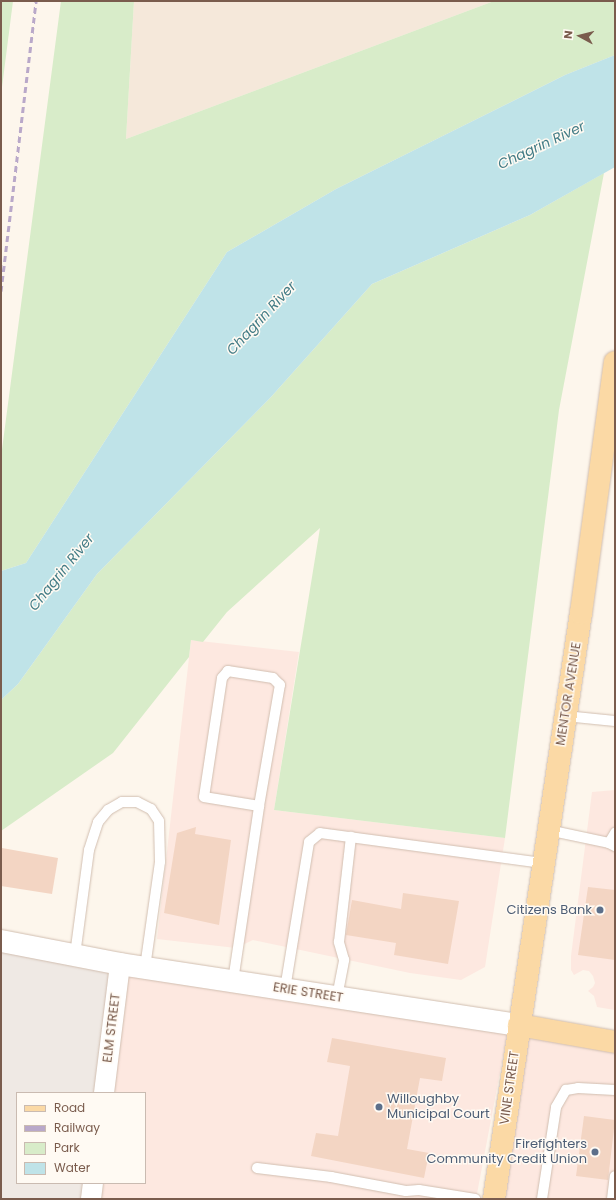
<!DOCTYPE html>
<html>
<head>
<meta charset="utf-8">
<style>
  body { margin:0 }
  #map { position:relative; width:616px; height:1200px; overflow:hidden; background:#fdf6ec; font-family:Poppins,sans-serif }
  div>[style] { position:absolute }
  .residential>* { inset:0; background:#f5e8da }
  .commercial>* { inset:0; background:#fde8e0 }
  .industrial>* { inset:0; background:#efe9e4 }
  .green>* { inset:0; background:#d8ecc9 }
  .water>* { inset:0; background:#bfe3e8 }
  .building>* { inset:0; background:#f3d5c3 }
  .roads { filter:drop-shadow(0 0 1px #d1beb0) drop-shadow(0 0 1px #d1beb0) }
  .service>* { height:10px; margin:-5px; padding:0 5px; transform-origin:5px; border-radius:5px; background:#fff }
  .minor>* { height:20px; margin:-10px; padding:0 10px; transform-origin:10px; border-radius:10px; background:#fff }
  .tertiary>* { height:22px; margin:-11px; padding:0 11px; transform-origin:11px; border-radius:11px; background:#fff }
  .primary>* { height:22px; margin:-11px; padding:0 11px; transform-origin:11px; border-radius:11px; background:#fbd9a5 }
  .rail>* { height:3px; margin-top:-1.5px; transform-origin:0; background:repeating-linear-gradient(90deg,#b9a8c9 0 6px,transparent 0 10px) }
  .dots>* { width:11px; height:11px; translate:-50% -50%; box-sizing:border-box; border:2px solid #fffaf3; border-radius:50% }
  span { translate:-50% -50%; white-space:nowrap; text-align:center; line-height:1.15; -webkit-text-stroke:3px #fffaf3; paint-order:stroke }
  .street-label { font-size:13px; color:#7a5c4d }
  .service-label { font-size:13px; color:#4e5e75 }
  .right { translate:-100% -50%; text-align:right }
  .left { translate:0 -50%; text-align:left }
  .water-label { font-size:14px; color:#437c86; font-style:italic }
  .frame { position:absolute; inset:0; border:2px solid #7a5c4d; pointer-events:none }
  .legend { position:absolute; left:16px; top:1092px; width:130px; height:92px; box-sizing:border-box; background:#fffaf3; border:1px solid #cabbb1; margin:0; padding:5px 7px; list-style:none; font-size:12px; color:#7a5c4d }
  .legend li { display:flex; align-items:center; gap:8px; height:20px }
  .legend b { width:20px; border:1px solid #cabbb1 }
  .north { position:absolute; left:560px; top:16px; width:40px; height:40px; -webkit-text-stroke:3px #fffaf3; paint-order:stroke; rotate:277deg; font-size:11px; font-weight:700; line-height:16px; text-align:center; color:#7a5c4d }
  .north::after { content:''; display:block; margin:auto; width:14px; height:18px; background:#7a5c4d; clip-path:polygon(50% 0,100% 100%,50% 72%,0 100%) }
</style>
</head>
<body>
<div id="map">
  <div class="residential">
    <i style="clip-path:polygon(134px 1px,494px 1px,126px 139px)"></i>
  </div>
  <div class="commercial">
    <i style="clip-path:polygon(191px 640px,299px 652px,274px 810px,505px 838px,485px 967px,461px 980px,410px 973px,253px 940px,236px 948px,157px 939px)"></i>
    <i style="clip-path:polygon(615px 790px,615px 1010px,597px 1007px,594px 996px,588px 991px,593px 987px,595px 983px,593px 976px,589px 971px,583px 970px,574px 975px,571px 970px,571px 956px,592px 792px)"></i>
    <i style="clip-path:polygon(125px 972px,508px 1030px,476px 1199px,99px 1199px,101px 1183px,145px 1183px,145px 1093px,111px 1093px)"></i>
    <i style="clip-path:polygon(524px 1034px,615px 1049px,615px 1199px,501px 1199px)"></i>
  </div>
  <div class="industrial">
    <i style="clip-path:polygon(1px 951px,112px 970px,96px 1093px,17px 1093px,17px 1183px,84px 1183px,82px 1199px,1px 1199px)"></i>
  </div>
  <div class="green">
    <i style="clip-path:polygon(1px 1px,13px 1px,1px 95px)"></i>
    <i style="clip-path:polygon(61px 1px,134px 1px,126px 139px,494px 1px,615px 1px,615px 55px,565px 75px,336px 189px,227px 252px,26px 563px,1px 571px,1px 457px)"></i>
    <i style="clip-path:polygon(604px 173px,559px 410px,505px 838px,274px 810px,320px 528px,227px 612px,203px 642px,191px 640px,189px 657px,113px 753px,1px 831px,1px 700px,18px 684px,97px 574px,271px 397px,372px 284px,530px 215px)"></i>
  </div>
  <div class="water">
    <i style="clip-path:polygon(615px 55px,615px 167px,530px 215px,372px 284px,271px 397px,97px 574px,18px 684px,1px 700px,1px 571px,26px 563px,227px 252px,336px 189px,565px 75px)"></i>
  </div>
  <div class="building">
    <i style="clip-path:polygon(196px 827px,195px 834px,231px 840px,219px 925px,164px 913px,177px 833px)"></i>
    <i style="clip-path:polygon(2px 848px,58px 858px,52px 894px,1px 886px)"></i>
    <i style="clip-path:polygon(588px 887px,615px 890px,615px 960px,578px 955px)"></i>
    <i style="clip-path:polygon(403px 893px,459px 901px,448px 964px,394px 955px,396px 943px,346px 935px,352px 900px,401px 909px)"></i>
    <i style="clip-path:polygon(332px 1038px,446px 1058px,442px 1081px,420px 1078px,407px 1149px,429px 1153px,424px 1178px,311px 1156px,316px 1133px,338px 1136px,350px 1066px,327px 1062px)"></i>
    <i style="clip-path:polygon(584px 1116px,615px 1120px,608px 1180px,576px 1176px)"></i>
  </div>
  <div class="roads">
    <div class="service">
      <i style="left:565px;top:716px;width:50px;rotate:5.7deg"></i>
      <i style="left:548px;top:830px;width:62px;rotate:12deg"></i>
      <i style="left:609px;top:843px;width:7px;rotate:27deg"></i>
      <i style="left:609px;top:843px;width:12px;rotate:-59deg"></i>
      <i style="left:75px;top:955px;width:106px;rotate:-82.4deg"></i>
      <i style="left:89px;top:850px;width:29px;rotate:-72deg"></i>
      <i style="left:98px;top:822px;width:16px;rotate:-50deg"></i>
      <i style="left:108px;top:810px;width:16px;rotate:-30deg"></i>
      <i style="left:122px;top:802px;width:15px"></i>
      <i style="left:137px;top:802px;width:16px;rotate:27deg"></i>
      <i style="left:151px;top:809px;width:14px;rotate:56deg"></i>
      <i style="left:159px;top:821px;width:41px;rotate:88.6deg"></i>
      <i style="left:160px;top:862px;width:107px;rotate:98.1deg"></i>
      <i style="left:233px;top:981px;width:177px;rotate:-81.5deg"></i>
      <i style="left:259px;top:806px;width:123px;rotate:-80.2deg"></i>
      <i style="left:280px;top:685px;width:10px;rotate:-135deg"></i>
      <i style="left:273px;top:678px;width:46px;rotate:-171.2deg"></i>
      <i style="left:228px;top:671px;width:9px;rotate:131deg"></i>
      <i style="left:222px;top:678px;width:120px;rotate:98.6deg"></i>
      <i style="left:204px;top:797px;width:56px;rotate:9.3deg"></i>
      <i style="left:285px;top:989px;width:149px;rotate:-80.7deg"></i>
      <i style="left:309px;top:842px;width:14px;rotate:-39deg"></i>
      <i style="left:320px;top:833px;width:225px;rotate:7.7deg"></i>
      <i style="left:337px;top:997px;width:38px;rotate:-79deg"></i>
      <i style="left:344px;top:960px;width:19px;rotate:-106deg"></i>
      <i style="left:339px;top:942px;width:106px;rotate:-83.5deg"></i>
      <i style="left:257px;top:1168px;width:75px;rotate:6.9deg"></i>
      <i style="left:331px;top:1177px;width:76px;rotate:10.6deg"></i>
      <i style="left:406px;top:1191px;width:13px;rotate:-4deg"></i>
      <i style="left:419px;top:1190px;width:57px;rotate:9.1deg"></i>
      <i style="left:542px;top:1199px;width:93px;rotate:-81.3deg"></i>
      <i style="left:556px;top:1107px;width:20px;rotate:-60deg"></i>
      <i style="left:566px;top:1090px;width:12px;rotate:-9deg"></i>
      <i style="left:578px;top:1088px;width:37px;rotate:3deg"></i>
      <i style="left:612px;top:1199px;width:23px;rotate:-83deg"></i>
    </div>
    <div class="minor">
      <i style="left:104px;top:1093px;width:130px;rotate:-82.9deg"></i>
      <i style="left:91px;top:1199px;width:16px;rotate:-83deg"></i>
    </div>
    <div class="tertiary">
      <i style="left:1px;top:941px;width:121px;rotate:10.9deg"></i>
      <i style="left:120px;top:964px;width:404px;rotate:8.7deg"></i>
    </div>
    <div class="primary">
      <i style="left:519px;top:1025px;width:97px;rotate:10deg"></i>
      <i style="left:494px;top:1199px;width:592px;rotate:-81.56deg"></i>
      <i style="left:581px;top:613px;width:253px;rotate:-82.3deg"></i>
    </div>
  </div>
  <div class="rail">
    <i style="left:1px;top:291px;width:292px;rotate:-83.1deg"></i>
  </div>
  <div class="dots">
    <i style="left:600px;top:910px;background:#5c6f8a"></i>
    <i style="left:379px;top:1107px;background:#5c6f8a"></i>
    <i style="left:595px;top:1152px;background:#5c6f8a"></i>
  </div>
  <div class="street-label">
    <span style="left:569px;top:694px;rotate:-81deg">MENTOR AVENUE</span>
    <span style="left:308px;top:993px;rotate:9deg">ERIE STREET</span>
    <span style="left:112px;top:1028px;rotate:-83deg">ELM STREET</span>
    <span style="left:510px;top:1088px;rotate:-82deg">VINE STREET</span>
  </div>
  <div class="service-label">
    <span class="right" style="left:592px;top:910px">Citizens Bank</span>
    <span class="left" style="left:387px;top:1107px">Willoughby<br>Municipal Court</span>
    <span class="right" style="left:587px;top:1152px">Firefighters<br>Community Credit Union</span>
  </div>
  <div class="water-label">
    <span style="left:541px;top:145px;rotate:-25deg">Chagrin River</span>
    <span style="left:261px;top:318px;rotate:-47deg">Chagrin River</span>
    <span style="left:61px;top:572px;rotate:-51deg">Chagrin River</span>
  </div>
  <div class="frame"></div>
  <ul class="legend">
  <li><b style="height:5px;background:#fbd9a5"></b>Road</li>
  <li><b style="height:5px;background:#b9a8c9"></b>Railway</li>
  <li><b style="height:11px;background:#d8ecc9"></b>Park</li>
  <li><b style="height:11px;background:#bfe3e8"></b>Water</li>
  </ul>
  <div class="north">N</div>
</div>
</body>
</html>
